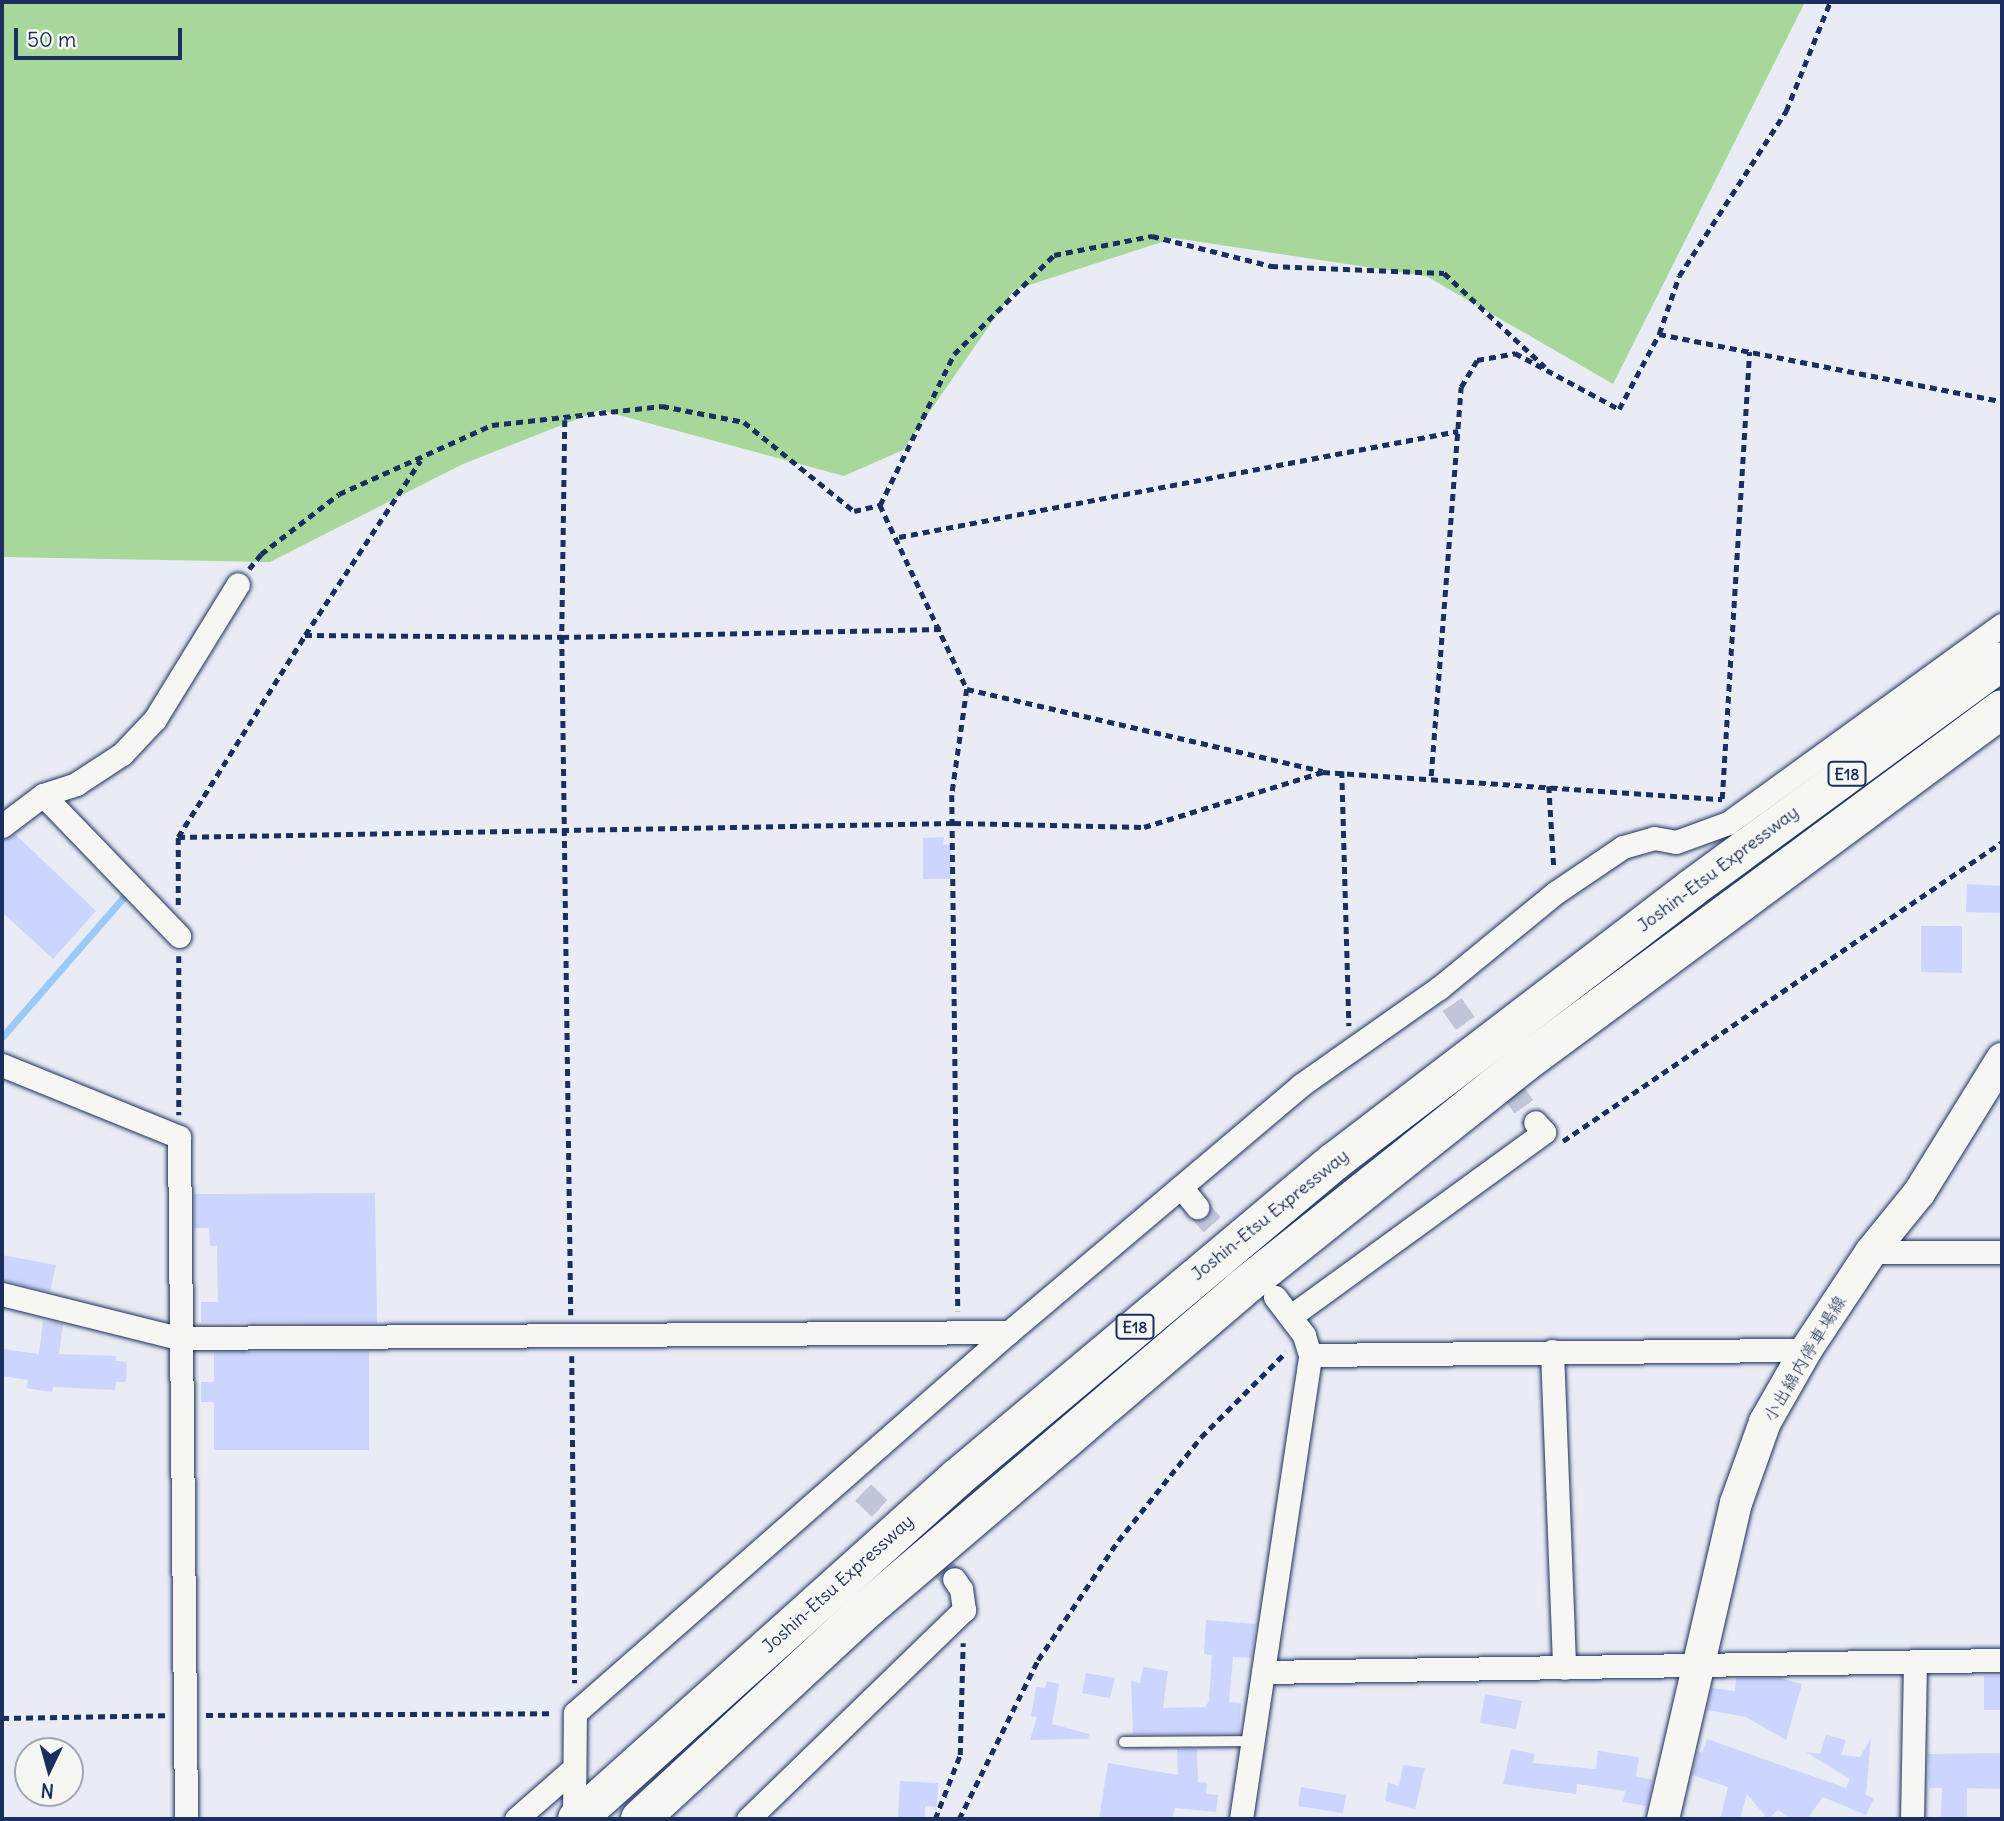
<!DOCTYPE html>
<html>
<head>
<meta charset="utf-8">
<style>
  body { margin:0 }
  #map { position:relative; width:2004px; height:1821px; overflow:hidden; background:#e9ecf5; font-family:Delius,"Klee One",sans-serif }
  div>[style] { position:absolute }
  .green>* { inset:0; background:#a7d899 }
  .stream>* { height:7px; margin:-3.5px; padding:0 3.5px; transform-origin:3.5px; border-radius:3.5px; background:#9bcaf7 }
  .building>* { inset:0; background:#cbd5fd }
  .minor-tunnel>* { height:23px; margin-top:-11.5px; transform-origin:0; background:repeating-linear-gradient(90deg,#c0c6d7 0 23px,transparent 0 34px) }
  .path>* { height:4.5px; margin-top:-2.25px; transform-origin:0; background:repeating-linear-gradient(90deg,#1b2f5e 0 7px,transparent 0 12px) }
  .roads { filter:drop-shadow(0 0 2px #1b2f5e) drop-shadow(0 0 2px #1b2f5e) }
  .service>* { height:10px; margin:-5px; padding:0 5px; transform-origin:5px; border-radius:5px; background:#f6f6f2 }
  .minor>* { height:23px; margin:-11.5px; padding:0 11.5px; transform-origin:11.5px; border-radius:11.5px; background:#f6f6f2 }
  .secondary>* { height:32px; margin:-16px; padding:0 16px; transform-origin:16px; border-radius:16px; background:#f6f6f2 }
  .motorway>* { height:38px; margin:-19px; padding:0 19px; transform-origin:19px; border-radius:19px; background:#f6f6f2 }
  span { translate:-50% -50%; white-space:nowrap; text-align:center; line-height:1.15; -webkit-text-stroke:7px #f6f6f2; paint-order:stroke }
  .shield-label span { padding:2px 5px; background:#f6f6f2; border:2px solid; border-radius:5px; -webkit-text-stroke-width:0 }
  .shield-label { font-size:16px; color:#1b2f5e; font-weight:700 }
  .street-label { font-size:18px; color:#1b2f5e }
  .frame { position:absolute; inset:0; border:4px solid #1b2f5e; pointer-events:none }
  .north { position:absolute; left:14px; top:1737px; width:70px; height:70px; box-sizing:border-box; background:#f6f6f2; border:2px solid #9ea6b7; border-radius:50%; rotate:185deg; font-size:19px; font-weight:700; line-height:28px; text-align:center; color:#1b2f5e }
  .north::after { content:''; display:block; margin:auto; width:24px; height:32px; background:#1b2f5e; clip-path:polygon(50% 0,100% 100%,50% 72%,0 100%) }
  .scale { position:absolute; left:14px; top:28px; width:168px; height:32px; box-sizing:border-box; border:4px solid #1b2f5e; border-top:0; padding-left:9px; font-size:21px; line-height:24px; white-space:nowrap; color:#1b2f5e; -webkit-text-stroke:5px #f6f6f2; paint-order:stroke }
</style>
</head>
<body>
<div id="map">
  <div class="green">
    <i style="clip-path:polygon(2px 2px,1805px 2px,1613px 384px,1426px 276px,1174px 238px,1014px 290px,903px 450px,844px 476px,600px 410px,463px 464px,270px 562px,2px 557px)"></i>
  </div>
  <div class="stream">
    <i style="left:2px;top:1037px;width:184px;rotate:-49deg"></i>
  </div>
  <div class="building">
    <i style="clip-path:polygon(15px 834px,96px 911px,53px 959px,2px 912px,2px 840px)"></i>
    <i style="clip-path:polygon(944px 837px,943px 845px,951px 845px,951px 879px,923px 879px,923px 838px)"></i>
    <i style="clip-path:polygon(1967px 884px,2002px 886px,2002px 913px,1966px 912px)"></i>
    <i style="clip-path:polygon(1921px 926px,1962px 926px,1962px 973px,1921px 972px)"></i>
    <i style="clip-path:polygon(375px 1193px,377px 1323px,201px 1322px,201px 1302px,218px 1302px,217px 1246px,210px 1246px,209px 1228px,194px 1228px,194px 1194px)"></i>
    <i style="clip-path:polygon(2px 1255px,56px 1265px,50px 1292px,2px 1280px)"></i>
    <i style="clip-path:polygon(43px 1321px,63px 1324px,59px 1354px,116px 1356px,116px 1361px,127px 1362px,126px 1382px,116px 1382px,115px 1390px,53px 1387px,52px 1392px,26px 1388px,28px 1380px,2px 1376px,2px 1349px,39px 1354px)"></i>
    <i style="clip-path:polygon(369px 1351px,369px 1450px,214px 1450px,214px 1402px,201px 1402px,201px 1382px,214px 1382px,214px 1352px)"></i>
    <i style="clip-path:polygon(1206px 1620px,1256px 1624px,1251px 1658px,1233px 1657px,1229px 1702px,1241px 1703px,1239px 1733px,1133px 1734px,1131px 1681px,1140px 1683px,1143px 1667px,1168px 1671px,1163px 1708px,1205px 1707px,1209px 1701px,1212px 1655px,1204px 1654px)"></i>
    <i style="clip-path:polygon(1086px 1673px,1115px 1678px,1110px 1698px,1082px 1693px)"></i>
    <i style="clip-path:polygon(1984px 1676px,2002px 1676px,2002px 1710px,1984px 1710px)"></i>
    <i style="clip-path:polygon(1736px 1678px,1779px 1678px,1802px 1684px,1786px 1740px,1746px 1717px,1707px 1710px,1712px 1688px,1735px 1691px)"></i>
    <i style="clip-path:polygon(1047px 1681px,1059px 1684px,1052px 1724px,1089px 1734px,1088px 1739px,1030px 1740px,1037px 1717px,1031px 1716px,1036px 1687px,1045px 1688px)"></i>
    <i style="clip-path:polygon(1485px 1694px,1522px 1701px,1516px 1729px,1480px 1723px)"></i>
    <i style="clip-path:polygon(1826px 1735px,1846px 1740px,1841px 1755px,1860px 1757px,1871px 1738px,1866px 1795px,1874px 1798px,1866px 1815px,1823px 1797px,1807px 1819px,1791px 1819px,1778px 1810px,1768px 1819px,1747px 1794px,1740px 1819px,1720px 1819px,1728px 1787px,1692px 1775px,1698px 1751px,1702px 1753px,1707px 1739px,1846px 1788px,1850px 1779px,1806px 1752px,1820px 1754px)"></i>
    <i style="clip-path:polygon(1177px 1749px,1197px 1749px,1198px 1782px,1207px 1783px,1206px 1794px,1218px 1795px,1216px 1812px,1175px 1808px,1172px 1819px,1099px 1819px,1108px 1763px,1178px 1775px)"></i>
    <i style="clip-path:polygon(1511px 1749px,1535px 1754px,1533px 1763px,1596px 1769px,1598px 1751px,1639px 1757px,1636px 1776px,1653px 1780px,1647px 1806px,1623px 1802px,1625px 1791px,1577px 1784px,1576px 1794px,1503px 1784px)"></i>
    <i style="clip-path:polygon(2002px 1753px,2002px 1789px,1967px 1788px,1967px 1819px,1941px 1819px,1942px 1788px,1929px 1788px,1928px 1754px)"></i>
    <i style="clip-path:polygon(1403px 1765px,1425px 1768px,1415px 1809px,1385px 1801px,1388px 1783px,1399px 1786px)"></i>
    <i style="clip-path:polygon(900px 1781px,938px 1783px,937px 1807px,925px 1806px,925px 1818px,898px 1817px)"></i>
    <i style="clip-path:polygon(1301px 1787px,1346px 1795px,1343px 1813px,1298px 1806px)"></i>
  </div>
  <div class="minor-tunnel">
    <i style="left:1452px;top:1004px;width:144px;rotate:54.9deg"></i>
    <i style="left:1197px;top:1207px;width:64px;rotate:48.8deg"></i>
    <i style="left:863px;top:1492px;width:126px;rotate:43.7deg"></i>
  </div>
  <div class="path">
    <i style="left:1659px;top:334px;width:349px;rotate:11.1deg"></i>
    <i style="left:565px;top:420px;width:217px;rotate:90.8deg"></i>
    <i style="left:562px;top:637px;width:678px;rotate:89.24deg"></i>
    <i style="left:880px;top:505px;width:168px;rotate:-63.9deg"></i>
    <i style="left:954px;top:354px;width:141px;rotate:-44.7deg"></i>
    <i style="left:1054px;top:255px;width:100px;rotate:-11deg"></i>
    <i style="left:1152px;top:236px;width:123px;rotate:14.1deg"></i>
    <i style="left:1271px;top:266px;width:173px;rotate:2.3deg"></i>
    <i style="left:1444px;top:273px;width:138px;rotate:42.9deg"></i>
    <i style="left:899px;top:537px;width:569px;rotate:-10.74deg"></i>
    <i style="left:249px;top:569px;width:19px;rotate:-51deg"></i>
    <i style="left:261px;top:554px;width:98px;rotate:-37.6deg"></i>
    <i style="left:339px;top:494px;width:168px;rotate:-24.3deg"></i>
    <i style="left:492px;top:425px;width:171px;rotate:-6.4deg"></i>
    <i style="left:662px;top:406px;width:84px;rotate:11deg"></i>
    <i style="left:744px;top:422px;width:141px;rotate:39deg"></i>
    <i style="left:854px;top:511px;width:27px;rotate:-13deg"></i>
    <i style="left:880px;top:505px;width:204px;rotate:64.7deg"></i>
    <i style="left:967px;top:689px;width:107px;rotate:98.1deg"></i>
    <i style="left:952px;top:795px;width:516px;rotate:89.33deg"></i>
    <i style="left:305px;top:635px;width:209px;rotate:-56.5deg"></i>
    <i style="left:967px;top:689px;width:365px;rotate:13deg"></i>
    <i style="left:1342px;top:771px;width:255px;rotate:88.4deg"></i>
    <i style="left:1431px;top:776px;width:390px;rotate:-85.6deg"></i>
    <i style="left:1461px;top:387px;width:31px;rotate:-59deg"></i>
    <i style="left:1477px;top:360px;width:39px;rotate:-10deg"></i>
    <i style="left:1515px;top:353px;width:118px;rotate:28.3deg"></i>
    <i style="left:1619px;top:409px;width:85px;rotate:-61.9deg"></i>
    <i style="left:1659px;top:334px;width:61px;rotate:-71deg"></i>
    <i style="left:1679px;top:276px;width:197px;rotate:-57deg"></i>
    <i style="left:1786px;top:111px;width:118px;rotate:-68deg"></i>
    <i style="left:1549px;top:786px;width:82px;rotate:86.5deg"></i>
    <i style="left:1722px;top:799px;width:448px;rotate:-86.5deg"></i>
    <i style="left:178px;top:837px;width:776px;rotate:-1.03deg"></i>
    <i style="left:954px;top:823px;width:190px;rotate:1.2deg"></i>
    <i style="left:1144px;top:827px;width:187px;rotate:-17.1deg"></i>
    <i style="left:1323px;top:772px;width:400px;rotate:3.9deg"></i>
    <i style="left:178px;top:905px;width:68px;rotate:-90deg"></i>
    <i style="left:178px;top:837px;width:239px;rotate:-57.8deg"></i>
    <i style="left:305px;top:635px;width:257px;rotate:0.4deg"></i>
    <i style="left:562px;top:637px;width:379px;rotate:-1.2deg"></i>
    <i style="left:179px;top:956px;width:159px;rotate:90deg"></i>
    <i style="left:1563px;top:1141px;width:531px;rotate:-34.26deg"></i>
    <i style="left:572px;top:1356px;width:327px;rotate:89.5deg"></i>
    <i style="left:206px;top:1715px;width:348px;rotate:-0.3deg"></i>
    <i style="left:2px;top:1718px;width:164px;rotate:-1deg"></i>
    <i style="left:935px;top:1819px;width:69px;rotate:-68.7deg"></i>
    <i style="left:960px;top:1755px;width:112px;rotate:-88.5deg"></i>
    <i style="left:959px;top:1819px;width:178px;rotate:-63.6deg"></i>
    <i style="left:1038px;top:1660px;width:143px;rotate:-56.1deg"></i>
    <i style="left:1118px;top:1541px;width:133px;rotate:-51.4deg"></i>
    <i style="left:1201px;top:1437px;width:120px;rotate:-45deg"></i>
  </div>
  <div class="roads">
    <div class="service">
      <i style="left:1124px;top:1742px;width:129px;rotate:-0.4deg"></i>
    </div>
    <div class="minor">
      <i style="left:43px;top:795px;width:35px;rotate:-18deg"></i>
      <i style="left:76px;top:784px;width:55px;rotate:-33.1deg"></i>
      <i style="left:122px;top:754px;width:48px;rotate:-46.7deg"></i>
      <i style="left:155px;top:719px;width:158px;rotate:-58.4deg"></i>
      <i style="left:2px;top:826px;width:51px;rotate:-37.1deg"></i>
      <i style="left:43px;top:795px;width:196px;rotate:46deg"></i>
      <i style="left:2px;top:1065px;width:191px;rotate:22.1deg"></i>
      <i style="left:179px;top:1137px;width:682px;rotate:89.41deg"></i>
      <i style="left:1181px;top:1187px;width:26px;rotate:51deg"></i>
      <i style="left:1871px;top:1252px;width:131px"></i>
      <i style="left:2px;top:1294px;width:181px;rotate:14deg"></i>
      <i style="left:178px;top:1338px;width:831px;rotate:-0.41deg"></i>
      <i style="left:1291px;top:1316px;width:313px;rotate:-36deg"></i>
      <i style="left:1544px;top:1132px;width:13px;rotate:-132deg"></i>
      <i style="left:1552px;top:1351px;width:317px;rotate:87.8deg"></i>
      <i style="left:1310px;top:1355px;width:496px;rotate:-0.6deg"></i>
      <i style="left:1263px;top:1672px;width:739px;rotate:-0.93deg"></i>
      <i style="left:516px;top:1819px;width:74px;rotate:-41.2deg"></i>
      <i style="left:574px;top:1819px;width:106px;rotate:-89.5deg"></i>
      <i style="left:575px;top:1713px;width:578px;rotate:-41.28deg"></i>
      <i style="left:1009px;top:1332px;width:382px;rotate:-40.2deg"></i>
      <i style="left:1301px;top:1085px;width:169px;rotate:-35.1deg"></i>
      <i style="left:1439px;top:988px;width:150px;rotate:-39.3deg"></i>
      <i style="left:1555px;top:893px;width:82px;rotate:-34.1deg"></i>
      <i style="left:1623px;top:847px;width:32px;rotate:-16deg"></i>
      <i style="left:1654px;top:838px;width:22px;rotate:10deg"></i>
      <i style="left:1676px;top:842px;width:55px;rotate:-20.1deg"></i>
      <i style="left:1728px;top:823px;width:338px;rotate:-35.9deg"></i>
      <i style="left:748px;top:1819px;width:301px;rotate:-44.1deg"></i>
      <i style="left:964px;top:1610px;width:21px;rotate:-98deg"></i>
      <i style="left:961px;top:1589px;width:12px;rotate:-125deg"></i>
      <i style="left:1241px;top:1819px;width:469px;rotate:-81.5deg"></i>
      <i style="left:1310px;top:1355px;width:21px;rotate:-107deg"></i>
      <i style="left:1304px;top:1335px;width:48px;rotate:-127.3deg"></i>
      <i style="left:1912px;top:1819px;width:157px;rotate:-88.9deg"></i>
    </div>
    <div class="secondary">
      <i style="left:1663px;top:1819px;width:324px;rotate:-77deg"></i>
      <i style="left:1736px;top:1503px;width:86px;rotate:-70.3deg"></i>
      <i style="left:1765px;top:1422px;width:83px;rotate:-60.3deg"></i>
      <i style="left:1806px;top:1350px;width:118px;rotate:-56.4deg"></i>
      <i style="left:1871px;top:1252px;width:76px;rotate:-50.9deg"></i>
      <i style="left:1919px;top:1193px;width:158px;rotate:-58.2deg"></i>
    </div>
    <div class="motorway">
      <i style="left:577px;top:1819px;width:511px;rotate:-41.9deg"></i>
      <i style="left:957px;top:1478px;width:493px;rotate:-40deg"></i>
      <i style="left:1335px;top:1161px;width:449px;rotate:-37.4deg"></i>
      <i style="left:1692px;top:888px;width:384px;rotate:-36.2deg"></i>
      <i style="left:640px;top:1819px;width:309px;rotate:-42.8deg"></i>
      <i style="left:867px;top:1609px;width:491px;rotate:-40.5deg"></i>
      <i style="left:1240px;top:1290px;width:362px;rotate:-38.6deg"></i>
      <i style="left:1523px;top:1064px;width:596px;rotate:-36.54deg"></i>
    </div>
  </div>
  <div class="shield-label">
    <span style="left:1847px;top:774px">E18</span>
    <span style="left:1135px;top:1327px">E18</span>
  </div>
  <div class="street-label">
    <span style="left:1718px;top:869px;rotate:-37deg">Joshin-Etsu Expressway</span>
    <span style="left:1270px;top:1215px;rotate:-39deg">Joshin-Etsu Expressway</span>
    <span style="left:1805px;top:1359px;rotate:-59deg">小出綿内停車場線</span>
    <span style="left:838px;top:1584px;rotate:-42deg">Joshin-Etsu Expressway</span>
  </div>
  <div class="frame"></div>
  <div class="north">N</div>
  <div class="scale">50 m</div>
</div>
</body>
</html>
